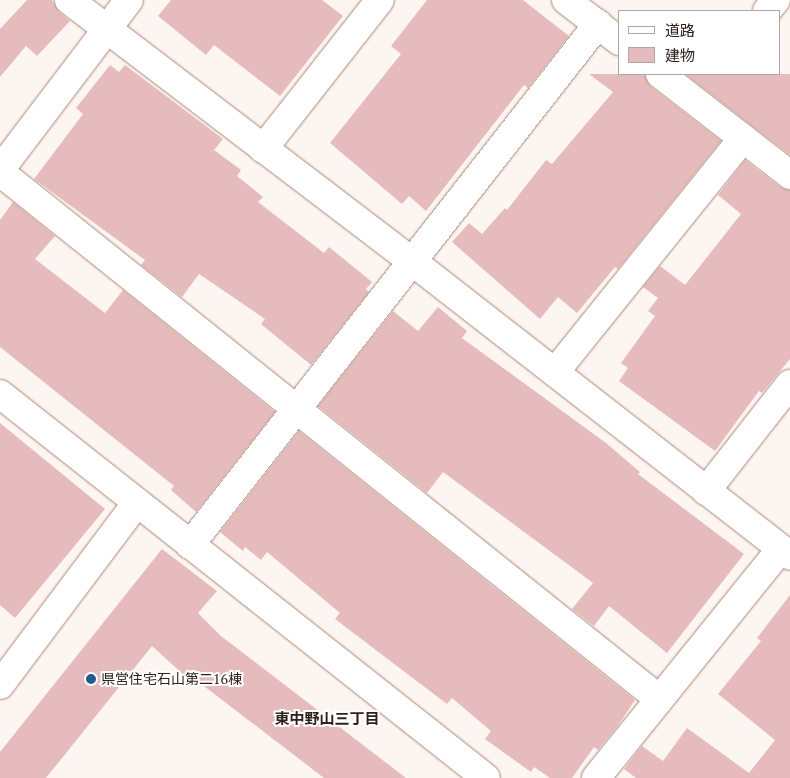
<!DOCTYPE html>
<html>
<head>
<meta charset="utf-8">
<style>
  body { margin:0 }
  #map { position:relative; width:790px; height:778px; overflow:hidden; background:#fdf5f1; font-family:"PT Serif","Noto Sans JP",serif }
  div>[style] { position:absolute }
  .building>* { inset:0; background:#e6bbbd }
  .roads { filter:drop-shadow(0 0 1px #aa8777) drop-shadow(0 0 1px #aa8777) }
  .minor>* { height:28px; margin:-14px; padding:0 14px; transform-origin:14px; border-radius:14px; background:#fff }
  .dots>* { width:14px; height:14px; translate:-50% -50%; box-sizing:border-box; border:2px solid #fff; border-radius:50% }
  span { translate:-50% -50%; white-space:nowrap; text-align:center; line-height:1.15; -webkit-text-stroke:4px #fff; paint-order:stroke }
  .poi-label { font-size:14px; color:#2f211b }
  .left { translate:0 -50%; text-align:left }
  .neighbourhood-label { font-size:15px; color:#2f211b; font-weight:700 }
  .legend { position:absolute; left:618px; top:10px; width:162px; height:65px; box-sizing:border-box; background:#fff; border:1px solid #aca6a4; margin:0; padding:6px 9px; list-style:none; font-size:15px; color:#2f211b }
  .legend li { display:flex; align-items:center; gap:10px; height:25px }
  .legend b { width:25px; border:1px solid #aca6a4 }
</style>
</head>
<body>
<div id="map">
  <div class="building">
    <i style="clip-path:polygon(27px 0,52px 0,59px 12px,70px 21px,37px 56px,26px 46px,0 77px,0 29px)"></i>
    <i style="clip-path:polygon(171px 0,322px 0,343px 16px,280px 96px,214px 45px,206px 55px,158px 16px)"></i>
    <i style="clip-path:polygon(427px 0,523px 0,569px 36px,528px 88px,524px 85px,426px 211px,409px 196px,402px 204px,330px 143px,401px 54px,391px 46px)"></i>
    <i style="clip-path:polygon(110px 65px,119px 72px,125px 65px,223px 139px,214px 150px,241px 170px,237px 176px,263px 197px,258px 202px,324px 253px,329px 247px,372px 282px,366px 289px,369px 292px,311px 365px,261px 324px,265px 319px,199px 274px,182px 297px,141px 265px,145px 260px,34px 179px,83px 114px,76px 108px)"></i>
    <i style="clip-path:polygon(589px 74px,645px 74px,650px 86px,721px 141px,618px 269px,615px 267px,577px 313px,558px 297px,540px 319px,452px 242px,469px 223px,482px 234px,505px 208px,507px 210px,546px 160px,552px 164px,613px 92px)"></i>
    <i style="clip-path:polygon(685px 74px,790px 74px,790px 155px,752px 126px)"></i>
    <i style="clip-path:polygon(745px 160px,780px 187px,790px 190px,790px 359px,762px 393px,759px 391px,715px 451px,619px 381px,628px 368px,621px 363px,655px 316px,648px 311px,658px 298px,643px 287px,660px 266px,685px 285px,741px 214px,718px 195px)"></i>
    <i style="clip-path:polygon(13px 202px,55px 236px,35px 259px,105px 313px,123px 290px,275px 412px,196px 512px,171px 490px,174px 486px,0 347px,0 220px)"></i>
    <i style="clip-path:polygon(438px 307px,467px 331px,462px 338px,606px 443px,640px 472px,638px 474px,744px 554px,667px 653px,609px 606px,594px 626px,572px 609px,593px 583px,443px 472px,427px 493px,318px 406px,393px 311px,418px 331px)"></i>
    <i style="clip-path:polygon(0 423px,105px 509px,15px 618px,0 605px)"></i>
    <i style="clip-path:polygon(299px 431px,635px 700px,617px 727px,598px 750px,594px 747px,572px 778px,550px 778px,534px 767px,531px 772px,485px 739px,491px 731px,452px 698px,447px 704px,335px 619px,340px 613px,267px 552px,261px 560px,245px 547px,243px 551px,220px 532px)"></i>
    <i style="clip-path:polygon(162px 549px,217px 591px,198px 613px,221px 636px,406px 778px,324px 778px,187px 673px,185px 676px,152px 646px,46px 778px,0 778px,0 752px)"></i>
    <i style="clip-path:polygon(790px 595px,790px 778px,636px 778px,624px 769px,642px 746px,663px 761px,687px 728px,749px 773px,775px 740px,718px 694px,761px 641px,757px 638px)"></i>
  </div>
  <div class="roads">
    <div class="minor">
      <i style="left:69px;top:0;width:432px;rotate:37.3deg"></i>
      <i style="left:413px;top:262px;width:478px;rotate:37.9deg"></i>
      <i style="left:566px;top:0;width:67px;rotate:37.7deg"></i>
      <i style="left:767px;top:11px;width:14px;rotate:-51deg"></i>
      <i style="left:660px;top:74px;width:165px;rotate:37.8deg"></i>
      <i style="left:263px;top:149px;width:189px;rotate:-51.9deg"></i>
      <i style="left:0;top:170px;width:213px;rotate:-52.8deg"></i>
      <i style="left:0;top:172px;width:842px;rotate:38.64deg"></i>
      <i style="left:555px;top:372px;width:300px;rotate:-51.2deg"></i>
      <i style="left:0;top:394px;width:619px;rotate:38.31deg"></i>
      <i style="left:706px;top:491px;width:136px;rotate:-51.9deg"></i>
      <i style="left:190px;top:545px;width:662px;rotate:-51.94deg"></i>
      <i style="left:0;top:685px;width:226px;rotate:-53.1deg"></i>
      <i style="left:596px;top:778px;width:294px;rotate:-51.1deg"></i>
    </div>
  </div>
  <div class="dots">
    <i style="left:91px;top:679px;background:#205b92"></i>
  </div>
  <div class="poi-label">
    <span class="left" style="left:101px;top:679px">県営住宅石山第二16棟</span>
  </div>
  <div class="neighbourhood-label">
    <span style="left:327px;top:719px">東中野山三丁目</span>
  </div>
  <ul class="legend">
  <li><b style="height:6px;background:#fff"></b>道路</li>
  <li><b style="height:14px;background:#e6bbbd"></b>建物</li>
  </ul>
</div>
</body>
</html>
